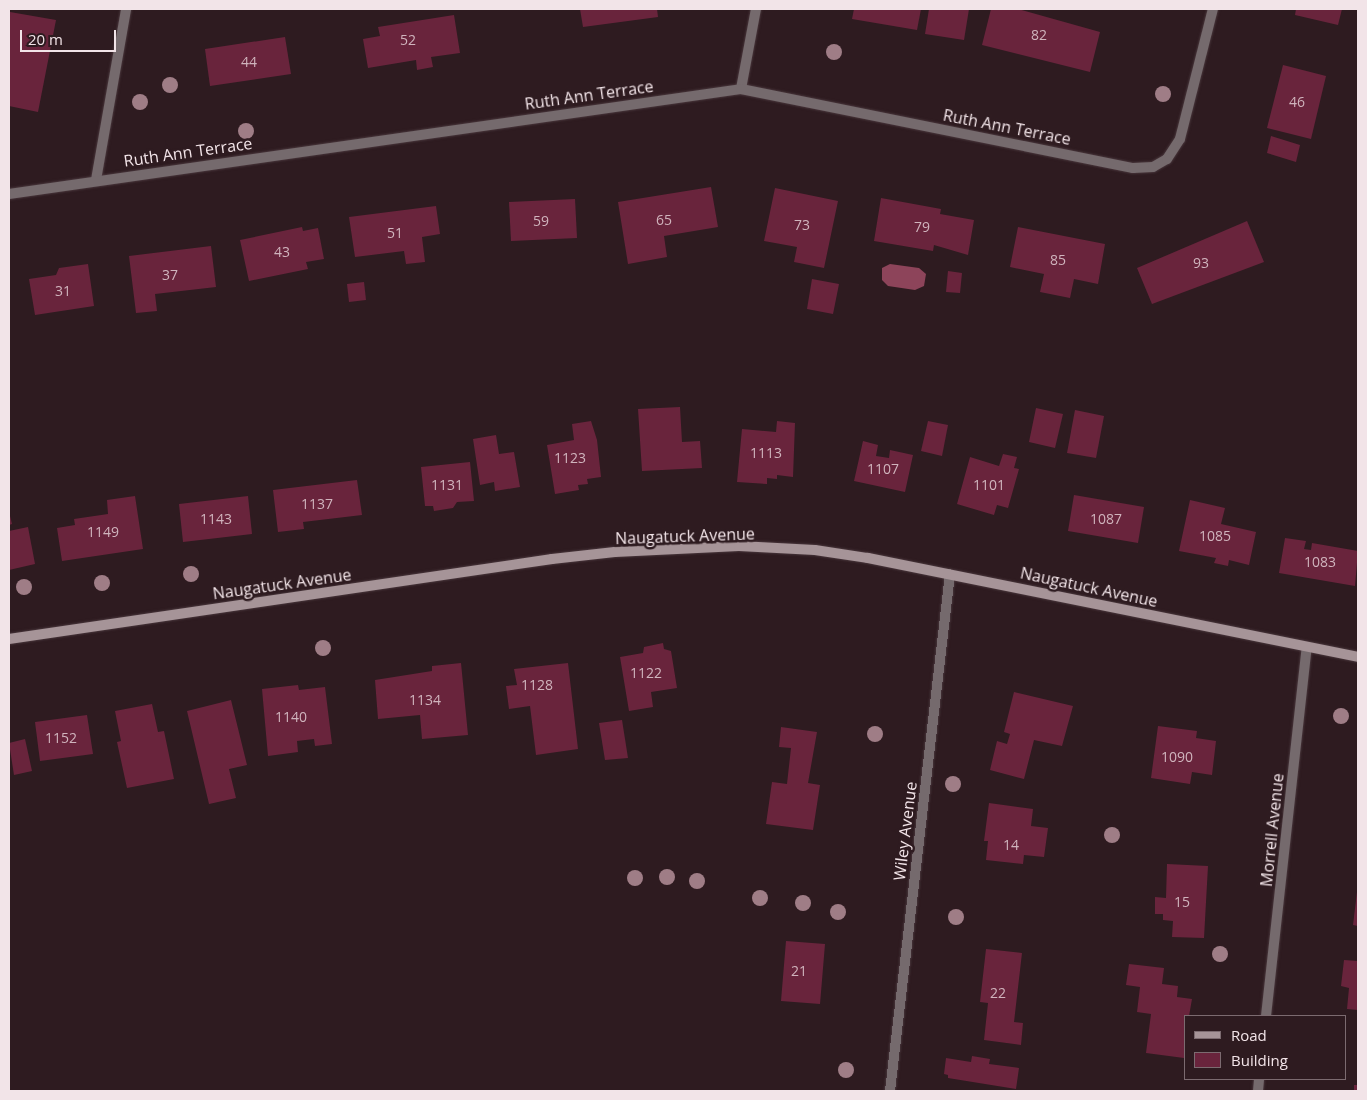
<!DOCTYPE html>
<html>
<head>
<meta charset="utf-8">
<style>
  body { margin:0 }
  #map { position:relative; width:1367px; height:1100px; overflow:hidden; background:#2e1b20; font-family:"Open Sans",sans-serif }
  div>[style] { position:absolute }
  .water>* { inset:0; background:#8d445a }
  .building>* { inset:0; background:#69243c }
  .roads { filter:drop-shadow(0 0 1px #49373c) drop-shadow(0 0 1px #49373c) }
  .street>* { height:10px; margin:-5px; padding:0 5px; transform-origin:5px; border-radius:5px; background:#756a6d }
  .secondary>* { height:10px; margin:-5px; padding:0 5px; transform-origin:5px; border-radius:5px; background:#a69498 }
  .trees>* { width:16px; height:16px; margin:-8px; border-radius:50%; background:#9f7d86 }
  span { translate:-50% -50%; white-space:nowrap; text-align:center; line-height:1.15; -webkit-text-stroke:5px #2e1b20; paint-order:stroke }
  .number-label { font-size:14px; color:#d0b4bd }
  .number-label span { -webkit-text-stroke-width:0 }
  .street-label { font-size:16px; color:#f2e4e8 }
  .frame { position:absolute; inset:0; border:10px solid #f2e4e8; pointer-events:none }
  .legend { position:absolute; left:1184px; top:1015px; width:162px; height:65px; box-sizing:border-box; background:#2e1b20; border:1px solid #7c6b70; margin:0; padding:6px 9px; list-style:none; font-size:15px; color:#f2e4e8 }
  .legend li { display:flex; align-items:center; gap:10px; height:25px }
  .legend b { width:25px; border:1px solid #7c6b70 }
  .scale { position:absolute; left:20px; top:30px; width:96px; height:22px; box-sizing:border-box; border:2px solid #f2e4e8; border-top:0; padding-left:6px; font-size:15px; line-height:18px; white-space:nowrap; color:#f2e4e8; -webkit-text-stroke:4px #2e1b20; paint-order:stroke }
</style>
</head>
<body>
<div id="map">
  <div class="water">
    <i style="clip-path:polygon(890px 264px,919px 268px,926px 274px,924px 286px,915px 290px,888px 286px,882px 280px,882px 268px)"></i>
  </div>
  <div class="building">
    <i style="clip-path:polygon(580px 9px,657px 9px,658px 17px,583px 27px)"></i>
    <i style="clip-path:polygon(854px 9px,921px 9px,917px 30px,852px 19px)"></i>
    <i style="clip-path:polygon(929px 9px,969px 9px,964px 40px,925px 34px)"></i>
    <i style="clip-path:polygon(991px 9px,1018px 9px,1100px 32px,1090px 72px,982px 45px)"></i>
    <i style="clip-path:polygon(1296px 9px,1342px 9px,1338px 25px,1295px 15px)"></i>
    <i style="clip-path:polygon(10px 12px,56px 20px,38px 112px,9px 106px)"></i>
    <i style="clip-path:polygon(454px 15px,460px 53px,431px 57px,433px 67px,417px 70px,416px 60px,368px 68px,363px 39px,380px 36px,378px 27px)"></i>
    <i style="clip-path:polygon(285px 37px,291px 74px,210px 86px,205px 49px)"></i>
    <i style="clip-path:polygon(1283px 65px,1326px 76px,1311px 139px,1267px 128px)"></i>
    <i style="clip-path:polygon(1271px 136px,1300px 145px,1296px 162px,1267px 153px)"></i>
    <i style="clip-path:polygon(711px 187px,718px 227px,664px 236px,667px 257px,628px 264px,618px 202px)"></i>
    <i style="clip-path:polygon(775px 188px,838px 201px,824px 268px,794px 262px,797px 247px,764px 241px)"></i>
    <i style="clip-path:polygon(881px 198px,941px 209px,940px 214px,974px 220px,968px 255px,934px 245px,933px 251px,874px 241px)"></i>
    <i style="clip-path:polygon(575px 199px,577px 238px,511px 241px,509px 202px)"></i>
    <i style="clip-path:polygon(436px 206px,440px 234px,422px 237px,425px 262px,406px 264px,404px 251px,355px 257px,349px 217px)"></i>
    <i style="clip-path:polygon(1247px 221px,1264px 262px,1152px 304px,1137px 268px)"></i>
    <i style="clip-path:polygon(302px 227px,303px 231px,318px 228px,324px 259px,306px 262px,308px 269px,249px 281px,240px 240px)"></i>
    <i style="clip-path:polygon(1018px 227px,1105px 244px,1098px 284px,1074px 279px,1070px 298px,1040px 292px,1044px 274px,1010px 267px)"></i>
    <i style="clip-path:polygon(211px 246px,216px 287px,155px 294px,157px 311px,136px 313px,129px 256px)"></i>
    <i style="clip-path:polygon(88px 264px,94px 306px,35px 315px,29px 279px,56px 275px,59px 268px)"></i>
    <i style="clip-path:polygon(948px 271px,962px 273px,960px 293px,946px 292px)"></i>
    <i style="clip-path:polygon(812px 279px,839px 284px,833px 314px,807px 309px)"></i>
    <i style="clip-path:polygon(364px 282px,366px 300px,349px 302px,347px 284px)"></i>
    <i style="clip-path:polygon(680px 407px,682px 442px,700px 441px,702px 468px,642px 471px,638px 409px)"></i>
    <i style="clip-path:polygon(1036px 408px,1063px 414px,1055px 448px,1029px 442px)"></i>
    <i style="clip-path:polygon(1075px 410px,1104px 416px,1096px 458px,1067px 453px)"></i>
    <i style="clip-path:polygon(591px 421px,597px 440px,601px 477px,587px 479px,588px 484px,578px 485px,579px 490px,555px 494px,547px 445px,574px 440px,572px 424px)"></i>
    <i style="clip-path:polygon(777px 421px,795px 423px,793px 477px,777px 475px,777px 479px,767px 478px,767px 484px,737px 482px,742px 429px,776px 432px)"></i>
    <i style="clip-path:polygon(928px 421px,948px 425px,942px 456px,921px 451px)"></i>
    <i style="clip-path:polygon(496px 435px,499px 454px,514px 452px,520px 487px,495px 491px,494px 482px,480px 485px,473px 439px)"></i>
    <i style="clip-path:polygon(863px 441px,878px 445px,876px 456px,889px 458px,890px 450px,913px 455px,905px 492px,854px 481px)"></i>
    <i style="clip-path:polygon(1003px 454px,1017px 457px,1014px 468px,1019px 469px,1008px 508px,997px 505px,994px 515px,957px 504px,970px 457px,999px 466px)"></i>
    <i style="clip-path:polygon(470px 462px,474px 501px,457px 502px,453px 508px,434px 511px,433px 506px,425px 506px,421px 467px)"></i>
    <i style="clip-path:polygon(357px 480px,362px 515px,303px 522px,304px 529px,278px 532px,273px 490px)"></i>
    <i style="clip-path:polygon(1074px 495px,1144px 507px,1138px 543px,1068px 531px)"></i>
    <i style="clip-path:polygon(135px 496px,143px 549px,62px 561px,57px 528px,75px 525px,74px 519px,108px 514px,107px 500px)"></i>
    <i style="clip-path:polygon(248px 496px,252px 534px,183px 542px,179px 504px)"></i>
    <i style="clip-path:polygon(1190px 500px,1225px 508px,1221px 524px,1256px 532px,1249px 565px,1229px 560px,1228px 566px,1214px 563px,1216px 558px,1179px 551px)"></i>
    <i style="clip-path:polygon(9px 512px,12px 524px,9px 525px)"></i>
    <i style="clip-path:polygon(28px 527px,35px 564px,9px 570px,9px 531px)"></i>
    <i style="clip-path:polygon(1285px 538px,1306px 541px,1304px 549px,1311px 550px,1312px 543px,1358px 551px,1355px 586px,1279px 573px)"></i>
    <i style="clip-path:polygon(663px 643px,664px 649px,671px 651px,677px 688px,651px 692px,653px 707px,629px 711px,620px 657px,643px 653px,644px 647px)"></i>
    <i style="clip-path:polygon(461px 663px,468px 735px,422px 739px,420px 715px,378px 719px,375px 680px,432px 671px,432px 666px)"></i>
    <i style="clip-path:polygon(568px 663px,578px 749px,536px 755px,530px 706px,509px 709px,506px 686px,517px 685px,514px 669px)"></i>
    <i style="clip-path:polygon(298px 685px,299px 690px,325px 687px,332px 744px,315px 746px,314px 739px,297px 741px,298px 752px,268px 756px,262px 689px)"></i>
    <i style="clip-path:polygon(1014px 692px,1073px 706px,1062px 746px,1034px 740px,1024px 779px,990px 770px,997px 741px,1007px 744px,1010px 734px,1004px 732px)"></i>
    <i style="clip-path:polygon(231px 700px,247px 765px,229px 769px,236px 798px,209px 804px,187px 711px)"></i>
    <i style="clip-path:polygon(152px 704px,158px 732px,164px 731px,174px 779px,127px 788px,117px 742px,121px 741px,115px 711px)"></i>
    <i style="clip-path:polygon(87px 715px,93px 754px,40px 761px,35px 722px)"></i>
    <i style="clip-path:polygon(622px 720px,628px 758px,605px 760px,599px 723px)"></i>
    <i style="clip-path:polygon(1158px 726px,1197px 731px,1196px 738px,1216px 741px,1212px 775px,1192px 772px,1190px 784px,1151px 778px)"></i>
    <i style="clip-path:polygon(781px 727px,817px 732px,808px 783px,820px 785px,813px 830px,766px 824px,772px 782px,787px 784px,791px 748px,779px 747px)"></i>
    <i style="clip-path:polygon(25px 739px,32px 771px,14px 775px,9px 743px)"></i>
    <i style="clip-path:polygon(989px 803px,1033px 809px,1031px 826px,1048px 828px,1044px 857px,1024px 855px,1023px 864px,986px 860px,988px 841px,984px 841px)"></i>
    <i style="clip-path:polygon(1167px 864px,1208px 866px,1204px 938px,1172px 937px,1173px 921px,1163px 920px,1163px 914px,1155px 914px,1155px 897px,1166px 898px)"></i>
    <i style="clip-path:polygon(1357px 892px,1358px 892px,1358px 926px,1353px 925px)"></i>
    <i style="clip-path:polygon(786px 941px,825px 944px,820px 1004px,781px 1001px)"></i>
    <i style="clip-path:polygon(986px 949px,1022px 953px,1014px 1022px,1023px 1023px,1021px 1045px,984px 1040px,988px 1003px,980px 1002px)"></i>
    <i style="clip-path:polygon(1344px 960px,1358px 961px,1358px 1010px,1347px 1009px,1349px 988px,1341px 986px)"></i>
    <i style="clip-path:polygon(1129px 964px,1164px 968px,1162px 984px,1178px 986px,1177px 997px,1192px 999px,1189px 1016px,1186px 1016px,1184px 1058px,1146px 1053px,1151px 1014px,1137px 1012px,1140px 987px,1126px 985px)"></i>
    <i style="clip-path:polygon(972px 1056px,990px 1059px,989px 1064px,1019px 1068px,1016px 1089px,948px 1078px,948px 1075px,944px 1074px,946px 1058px,971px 1062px)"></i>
    <i style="clip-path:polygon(1354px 1085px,1358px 1085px,1358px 1091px,1354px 1091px)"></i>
  </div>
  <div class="roads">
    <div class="street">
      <i style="left:741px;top:89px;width:81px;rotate:-79.4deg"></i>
      <i style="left:96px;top:180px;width:174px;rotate:-80deg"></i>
      <i style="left:9px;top:194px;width:739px;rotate:-8.16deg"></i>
      <i style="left:741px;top:89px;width:400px;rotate:11.4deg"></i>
      <i style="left:1133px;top:168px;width:20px;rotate:-3deg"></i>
      <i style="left:1153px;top:167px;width:16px;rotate:-30deg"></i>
      <i style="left:1167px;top:159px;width:24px;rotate:-57deg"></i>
      <i style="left:1180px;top:139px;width:134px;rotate:-75.8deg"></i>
      <i style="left:1266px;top:1016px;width:371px;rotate:-83.7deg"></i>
      <i style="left:890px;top:1091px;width:520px;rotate:-83.38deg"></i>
      <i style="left:1258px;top:1091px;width:12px;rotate:-85deg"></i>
    </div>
    <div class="secondary">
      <i style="left:9px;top:639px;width:549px;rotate:-8.38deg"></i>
      <i style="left:552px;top:559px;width:63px;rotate:-6.3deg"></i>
      <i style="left:615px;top:552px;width:124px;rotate:-2.8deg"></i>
      <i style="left:739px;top:546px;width:76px;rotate:3deg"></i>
      <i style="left:815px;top:550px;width:54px;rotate:8.6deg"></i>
      <i style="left:868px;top:558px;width:500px;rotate:11.4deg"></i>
    </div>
  </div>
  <div class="trees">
    <i style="left:834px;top:52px"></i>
    <i style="left:170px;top:85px"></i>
    <i style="left:1163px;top:94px"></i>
    <i style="left:140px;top:102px"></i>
    <i style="left:246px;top:131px"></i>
    <i style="left:191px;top:574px"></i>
    <i style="left:102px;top:583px"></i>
    <i style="left:24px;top:587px"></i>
    <i style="left:323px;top:648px"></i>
    <i style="left:1341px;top:716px"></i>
    <i style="left:875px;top:734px"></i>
    <i style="left:953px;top:784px"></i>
    <i style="left:1112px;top:835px"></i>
    <i style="left:667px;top:877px"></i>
    <i style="left:635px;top:878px"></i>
    <i style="left:697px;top:881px"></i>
    <i style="left:760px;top:898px"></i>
    <i style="left:803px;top:903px"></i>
    <i style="left:838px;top:912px"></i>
    <i style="left:956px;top:917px"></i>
    <i style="left:1220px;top:954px"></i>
    <i style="left:846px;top:1070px"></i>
  </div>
  <div class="number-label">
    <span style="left:1039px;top:35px">82</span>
    <span style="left:408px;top:40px">52</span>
    <span style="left:249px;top:62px">44</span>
    <span style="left:1297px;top:102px">46</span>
    <span style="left:664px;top:220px">65</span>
    <span style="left:541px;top:221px">59</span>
    <span style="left:802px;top:225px">73</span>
    <span style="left:922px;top:227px">79</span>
    <span style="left:395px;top:233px">51</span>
    <span style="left:282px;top:252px">43</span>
    <span style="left:1058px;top:260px">85</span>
    <span style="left:1201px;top:263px">93</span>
    <span style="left:170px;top:275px">37</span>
    <span style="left:63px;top:291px">31</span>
    <span style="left:766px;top:453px">1113</span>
    <span style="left:570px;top:458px">1123</span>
    <span style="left:883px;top:469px">1107</span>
    <span style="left:447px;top:485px">1131</span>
    <span style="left:989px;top:485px">1101</span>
    <span style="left:317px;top:504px">1137</span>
    <span style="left:216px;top:519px">1143</span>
    <span style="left:1106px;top:519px">1087</span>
    <span style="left:103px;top:532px">1149</span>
    <span style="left:1215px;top:536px">1085</span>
    <span style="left:1320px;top:562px">1083</span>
    <span style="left:646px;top:673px">1122</span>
    <span style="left:537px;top:685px">1128</span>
    <span style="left:425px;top:700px">1134</span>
    <span style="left:291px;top:717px">1140</span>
    <span style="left:61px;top:738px">1152</span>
    <span style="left:1177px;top:757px">1090</span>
    <span style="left:1011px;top:845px">14</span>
    <span style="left:1182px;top:902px">15</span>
    <span style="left:799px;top:971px">21</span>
    <span style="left:998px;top:993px">22</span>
  </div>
  <div class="street-label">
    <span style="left:589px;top:95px;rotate:-8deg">Ruth Ann Terrace</span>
    <span style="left:1007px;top:127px;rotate:11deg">Ruth Ann Terrace</span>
    <span style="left:188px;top:152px;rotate:-8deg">Ruth Ann Terrace</span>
    <span style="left:685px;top:536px;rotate:-2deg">Naugatuck Avenue</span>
    <span style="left:282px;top:584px;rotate:-8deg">Naugatuck Avenue</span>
    <span style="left:1089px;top:587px;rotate:12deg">Naugatuck Avenue</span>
    <span style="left:1272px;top:830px;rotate:-84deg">Morrell Avenue</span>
    <span style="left:905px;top:831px;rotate:-83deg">Wiley Avenue</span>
  </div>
  <div class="frame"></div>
  <ul class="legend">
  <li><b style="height:6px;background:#a69498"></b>Road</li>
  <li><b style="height:14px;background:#69243c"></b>Building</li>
  </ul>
  <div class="scale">20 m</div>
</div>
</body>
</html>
